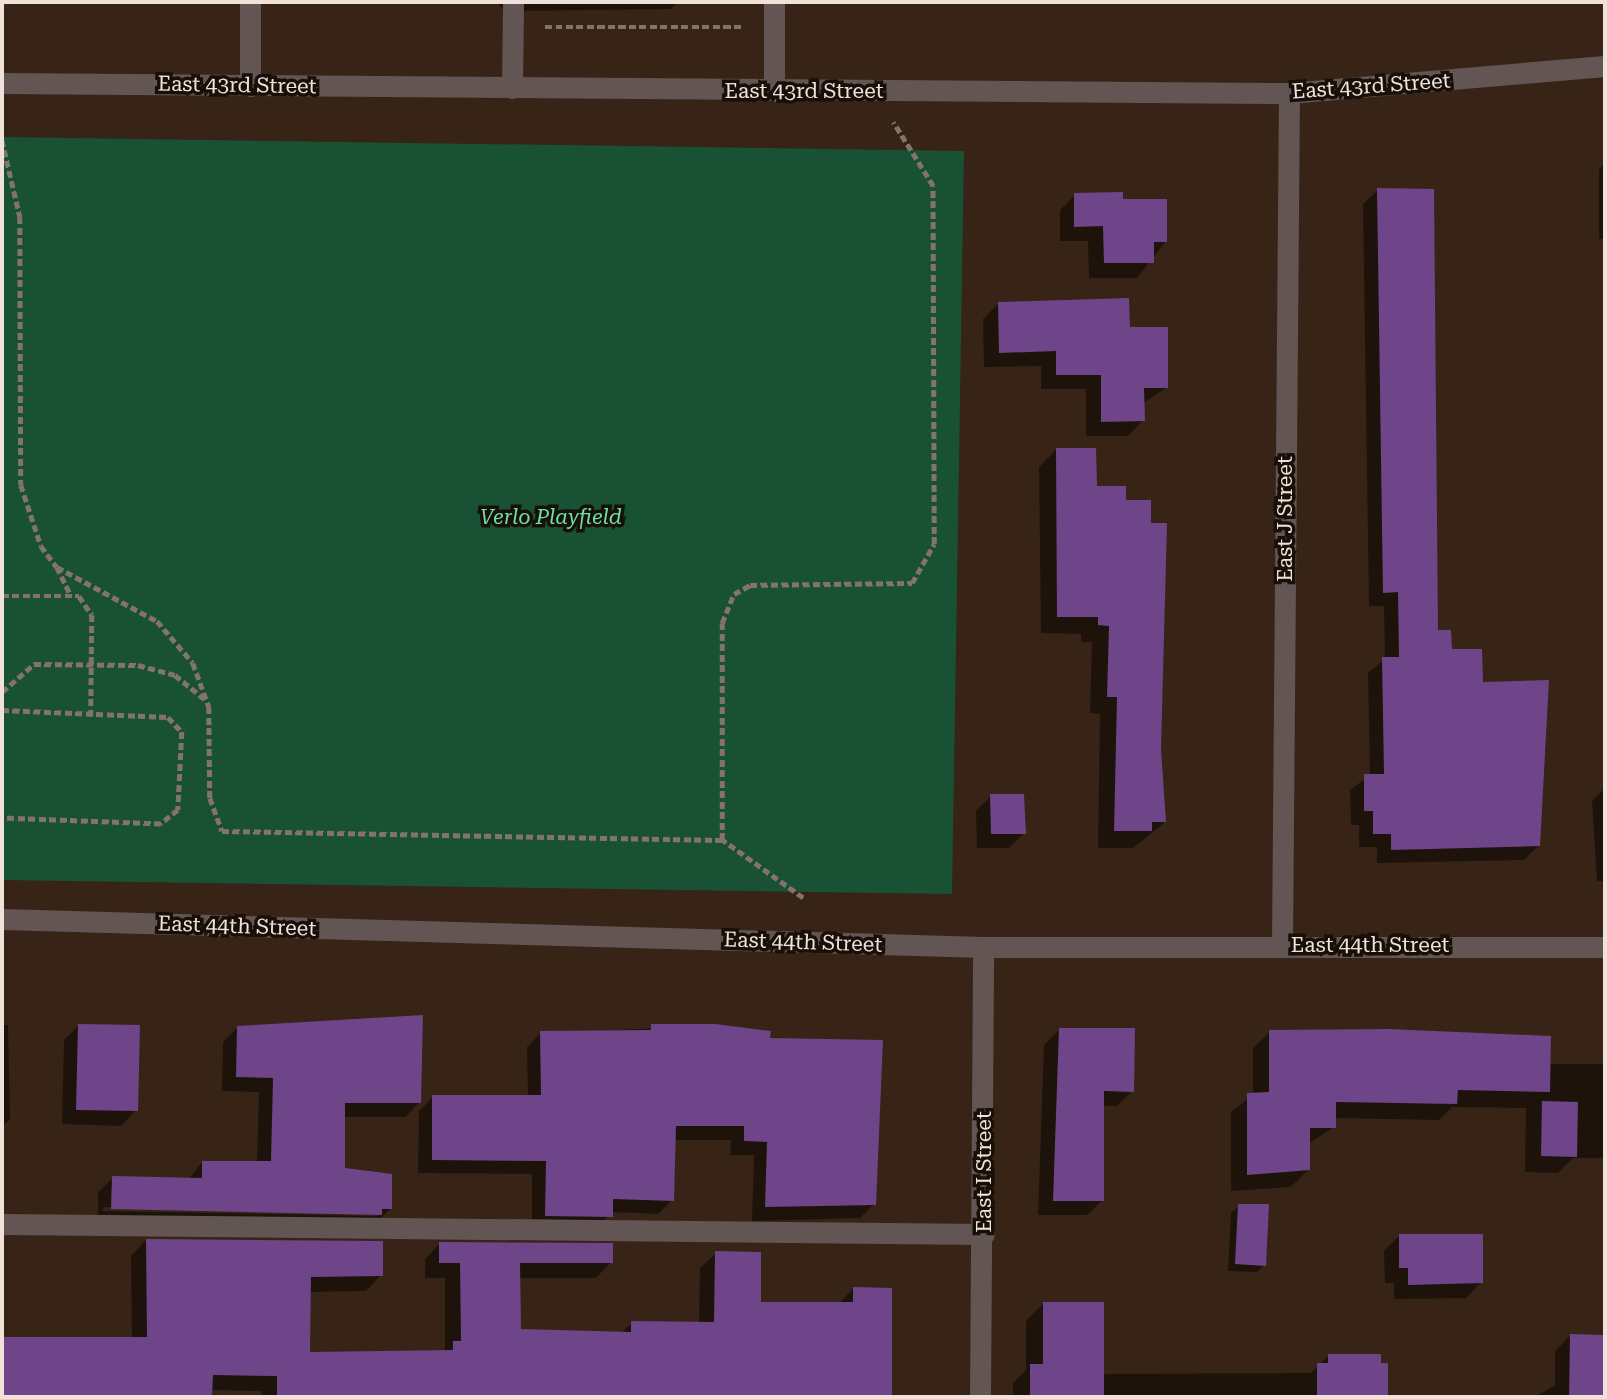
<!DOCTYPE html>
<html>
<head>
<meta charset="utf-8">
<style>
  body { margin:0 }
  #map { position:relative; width:1607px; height:1399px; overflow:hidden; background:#372416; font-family:"Roboto Serif",serif }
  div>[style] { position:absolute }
  .green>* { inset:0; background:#195135 }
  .shadow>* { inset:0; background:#0007 }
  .building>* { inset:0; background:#6e4588 }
  .path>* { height:4.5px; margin-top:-2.25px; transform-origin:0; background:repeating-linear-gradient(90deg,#847368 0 7px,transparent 0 10.5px) }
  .lane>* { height:21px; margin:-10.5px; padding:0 10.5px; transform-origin:10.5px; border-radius:10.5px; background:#625553 }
  .street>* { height:21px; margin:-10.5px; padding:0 10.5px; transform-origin:10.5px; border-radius:10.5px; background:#625553 }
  span { translate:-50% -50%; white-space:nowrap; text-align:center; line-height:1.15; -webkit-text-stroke:7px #180f09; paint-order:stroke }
  .street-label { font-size:21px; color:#efe2d9 }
  .park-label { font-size:21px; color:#6ae2a2; font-style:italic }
  .frame { position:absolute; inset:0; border:4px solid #efe2d9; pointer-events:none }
</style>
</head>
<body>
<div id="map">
  <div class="green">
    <i style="clip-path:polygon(2px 137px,964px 151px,952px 894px,2px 880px)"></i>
  </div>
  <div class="shadow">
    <i style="clip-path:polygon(300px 2px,678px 2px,671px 9px,505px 11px,497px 3px)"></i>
    <i style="clip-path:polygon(1605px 163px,1605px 239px,1599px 239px,1599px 169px)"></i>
    <i style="clip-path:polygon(1378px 190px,1436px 632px,1481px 684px,1539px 845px,1524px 860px,1377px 863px,1377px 847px,1359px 847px,1359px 825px,1351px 825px,1350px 790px,1370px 775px,1368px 673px,1385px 659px,1384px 606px,1369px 606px,1363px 204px)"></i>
    <i style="clip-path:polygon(1075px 195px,1121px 201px,1166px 241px,1137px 278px,1089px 278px,1088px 241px,1060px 241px,1060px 210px)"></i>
    <i style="clip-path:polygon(998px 304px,1128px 329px,1166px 388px,1143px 403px,1143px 420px,1128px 436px,1086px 436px,1086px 389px,1041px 389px,1041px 366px,984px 367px,983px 319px)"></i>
    <i style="clip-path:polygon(1056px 450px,1095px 488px,1160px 749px,1165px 822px,1133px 848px,1098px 848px,1100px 714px,1090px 713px,1092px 642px,1081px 642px,1081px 634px,1041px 633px,1039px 467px)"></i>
    <i style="clip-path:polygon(1605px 788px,1605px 881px,1597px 881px,1592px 801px)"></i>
    <i style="clip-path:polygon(991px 796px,1024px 833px,1009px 848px,977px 848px,976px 811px)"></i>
    <i style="clip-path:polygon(2px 1025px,8px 1025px,10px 1119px,2px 1127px)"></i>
    <i style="clip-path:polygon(79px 1025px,136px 1110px,121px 1126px,62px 1124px,64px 1040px)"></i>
    <i style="clip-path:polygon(715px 1026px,768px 1039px,874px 1204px,860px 1218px,752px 1221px,754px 1155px,730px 1155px,731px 1140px,674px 1140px,672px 1200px,658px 1214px,611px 1212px,597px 1230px,532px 1230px,532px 1174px,418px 1173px,419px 1111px,433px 1097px,528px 1097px,527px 1047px,541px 1033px)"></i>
    <i style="clip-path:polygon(evenodd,238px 1027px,420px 1102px,405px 1117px,343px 1117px,343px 1170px,390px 1209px,376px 1223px,98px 1223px,98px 1192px,113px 1178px,188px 1180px,202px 1162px,257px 1162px,259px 1092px,222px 1091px,223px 1042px,238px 1027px,103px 1207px,378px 1213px,378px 1216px,103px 1211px,103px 1207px)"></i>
    <i style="clip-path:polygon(1060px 1029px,1132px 1091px,1117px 1106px,1103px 1106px,1103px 1200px,1087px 1215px,1038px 1215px,1044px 1045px)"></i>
    <i style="clip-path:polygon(1270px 1032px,1549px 1064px,1605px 1064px,1605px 1158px,1573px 1158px,1558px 1173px,1525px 1172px,1526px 1108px,1452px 1107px,1439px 1120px,1334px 1118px,1334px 1127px,1308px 1144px,1308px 1170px,1291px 1187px,1231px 1191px,1231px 1112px,1253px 1095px,1253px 1048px)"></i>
    <i style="clip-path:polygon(1239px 1206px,1264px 1265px,1257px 1272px,1228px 1271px,1231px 1213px)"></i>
    <i style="clip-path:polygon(1399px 1236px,1481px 1282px,1466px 1298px,1394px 1299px,1394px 1283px,1385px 1283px,1384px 1251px)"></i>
    <i style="clip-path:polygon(146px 1240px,381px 1275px,366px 1291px,309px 1292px,308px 1354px,445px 1352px,445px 1278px,425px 1278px,425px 1259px,440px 1243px,611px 1262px,596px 1278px,518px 1278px,519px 1331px,621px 1333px,632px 1323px,699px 1324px,700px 1268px,716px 1253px,759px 1304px,838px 1304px,853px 1289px,891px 1290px,890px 1397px,262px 1397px,262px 1391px,211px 1390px,210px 1397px,2px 1397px,2px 1339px,132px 1339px,131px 1256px)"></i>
    <i style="clip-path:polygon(1044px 1303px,1103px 1374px,1311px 1373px,1328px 1356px,1386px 1365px,1387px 1397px,1013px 1397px,1013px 1383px,1026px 1370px,1026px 1321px)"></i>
    <i style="clip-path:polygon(1570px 1336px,1605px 1337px,1605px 1397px,1535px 1397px,1555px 1385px,1555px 1351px)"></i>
  </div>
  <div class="building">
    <i style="clip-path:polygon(1377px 188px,1434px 189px,1438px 630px,1451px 630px,1452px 649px,1482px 649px,1483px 682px,1549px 680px,1540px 846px,1391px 850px,1391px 834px,1373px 834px,1373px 811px,1364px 811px,1364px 774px,1384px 774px,1382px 657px,1399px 657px,1398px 592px,1383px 593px)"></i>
    <i style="clip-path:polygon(1123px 192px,1123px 199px,1167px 199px,1167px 242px,1154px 242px,1154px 263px,1104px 263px,1103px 226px,1074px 227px,1074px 193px)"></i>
    <i style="clip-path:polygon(1129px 298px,1130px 327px,1168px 327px,1168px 388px,1144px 388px,1145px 421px,1101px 422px,1101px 375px,1056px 375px,1056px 351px,999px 353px,998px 302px)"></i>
    <i style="clip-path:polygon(1056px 448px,1096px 448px,1097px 486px,1126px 486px,1126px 500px,1151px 500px,1151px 523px,1167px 523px,1161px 749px,1166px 822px,1152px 822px,1152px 831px,1114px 831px,1117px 697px,1107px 697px,1109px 626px,1098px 625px,1098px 617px,1057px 617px)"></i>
    <i style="clip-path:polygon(990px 794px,1024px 794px,1026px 834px,991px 834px)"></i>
    <i style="clip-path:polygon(423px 1015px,421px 1103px,345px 1103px,345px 1168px,392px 1174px,392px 1209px,382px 1209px,382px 1215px,111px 1209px,112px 1176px,202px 1178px,202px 1161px,271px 1161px,273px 1078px,236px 1077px,237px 1026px)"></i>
    <i style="clip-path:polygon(78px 1024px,140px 1025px,138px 1111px,76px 1110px)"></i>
    <i style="clip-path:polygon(651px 1024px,715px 1024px,771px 1031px,770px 1038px,883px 1040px,876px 1205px,765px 1207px,767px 1142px,744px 1141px,744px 1126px,676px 1126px,674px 1201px,613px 1199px,613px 1217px,545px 1216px,546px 1161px,432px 1160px,432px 1095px,541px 1095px,540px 1031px,651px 1030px)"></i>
    <i style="clip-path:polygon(1059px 1028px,1135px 1028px,1134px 1092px,1104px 1091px,1104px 1201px,1053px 1201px)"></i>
    <i style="clip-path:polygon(1388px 1029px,1551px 1036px,1550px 1092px,1458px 1090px,1457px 1104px,1336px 1102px,1336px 1128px,1310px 1128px,1310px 1170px,1247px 1175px,1247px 1093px,1269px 1092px,1269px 1030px)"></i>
    <i style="clip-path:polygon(1542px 1101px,1578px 1102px,1577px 1157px,1541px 1156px)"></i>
    <i style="clip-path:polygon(1238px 1204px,1269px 1204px,1266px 1266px,1235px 1264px)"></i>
    <i style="clip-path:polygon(1399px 1234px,1483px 1234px,1483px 1283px,1408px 1285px,1408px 1268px,1399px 1268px)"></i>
    <i style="clip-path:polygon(146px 1239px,383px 1241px,383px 1276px,311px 1277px,310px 1352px,453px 1350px,453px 1341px,461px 1341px,460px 1263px,439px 1263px,439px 1242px,613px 1243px,613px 1263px,520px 1263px,521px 1329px,631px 1332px,631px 1321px,714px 1322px,715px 1251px,761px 1252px,761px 1302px,853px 1302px,853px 1287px,892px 1288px,892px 1397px,277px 1397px,277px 1376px,213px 1375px,212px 1397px,2px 1397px,2px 1337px,147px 1337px)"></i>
    <i style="clip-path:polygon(1043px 1302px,1104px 1302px,1104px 1397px,1030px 1397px,1030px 1364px,1043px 1364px)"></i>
    <i style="clip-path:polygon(1570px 1334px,1605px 1335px,1605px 1397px,1569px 1397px)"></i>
    <i style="clip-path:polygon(1328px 1354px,1381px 1354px,1381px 1363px,1388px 1363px,1388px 1397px,1317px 1397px,1317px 1363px,1328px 1363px)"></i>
  </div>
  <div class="path">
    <i style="left:545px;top:27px;width:198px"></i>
    <i style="left:2px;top:140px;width:79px;rotate:76.8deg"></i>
    <i style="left:20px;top:217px;width:268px;rotate:89.8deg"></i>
    <i style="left:21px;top:485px;width:64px;rotate:71.8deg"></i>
    <i style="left:41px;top:546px;width:26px;rotate:53deg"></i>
    <i style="left:57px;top:567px;width:114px;rotate:28.4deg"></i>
    <i style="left:157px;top:621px;width:55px;rotate:49.4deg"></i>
    <i style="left:193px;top:663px;width:47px;rotate:70deg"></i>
    <i style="left:209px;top:707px;width:91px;rotate:89.4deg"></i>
    <i style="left:210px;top:798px;width:35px;rotate:70deg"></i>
    <i style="left:222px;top:831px;width:500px;rotate:1.03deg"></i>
    <i style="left:57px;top:567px;width:32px;rotate:64deg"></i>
    <i style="left:2px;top:596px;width:77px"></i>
    <i style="left:79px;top:596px;width:23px;rotate:56deg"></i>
    <i style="left:92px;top:615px;width:99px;rotate:90.6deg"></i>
    <i style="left:2px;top:692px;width:43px;rotate:-41.2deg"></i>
    <i style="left:34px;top:664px;width:104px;rotate:0.6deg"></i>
    <i style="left:138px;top:665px;width:38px;rotate:15deg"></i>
    <i style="left:175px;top:675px;width:41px;rotate:39.1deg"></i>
    <i style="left:2px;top:710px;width:166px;rotate:2.4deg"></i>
    <i style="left:168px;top:717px;width:21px;rotate:47deg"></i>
    <i style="left:182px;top:732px;width:78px;rotate:92.9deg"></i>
    <i style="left:178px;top:810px;width:22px;rotate:141deg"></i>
    <i style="left:161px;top:824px;width:159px;rotate:-177.8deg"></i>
    <i style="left:803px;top:898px;width:100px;rotate:-144.4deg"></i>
    <i style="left:722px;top:840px;width:217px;rotate:-90deg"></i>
    <i style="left:722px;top:623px;width:31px;rotate:-68deg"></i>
    <i style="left:734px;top:594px;width:18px;rotate:-29deg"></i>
    <i style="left:750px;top:585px;width:162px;rotate:-0.7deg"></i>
    <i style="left:912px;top:583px;width:45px;rotate:-60.6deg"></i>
    <i style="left:934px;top:544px;width:358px;rotate:-90.2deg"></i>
    <i style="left:933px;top:186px;width:75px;rotate:-122deg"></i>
  </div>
  <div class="lane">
    <i style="left:512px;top:88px;width:86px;rotate:-89.3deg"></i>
    <i style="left:2px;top:1224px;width:982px;rotate:0.58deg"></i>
  </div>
  <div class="street">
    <i style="left:774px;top:2px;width:89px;rotate:90deg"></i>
    <i style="left:2px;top:83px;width:1287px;rotate:0.45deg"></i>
    <i style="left:1289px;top:93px;width:317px;rotate:-4.9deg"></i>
    <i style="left:250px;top:86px;width:84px;rotate:-90deg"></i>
    <i style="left:2px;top:919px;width:981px;rotate:1.63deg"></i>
    <i style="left:983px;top:947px;width:622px"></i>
    <i style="left:1282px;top:945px;width:852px;rotate:-89.53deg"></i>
    <i style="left:980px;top:1397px;width:450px;rotate:-89.6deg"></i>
  </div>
  <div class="street-label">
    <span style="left:237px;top:85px;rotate:1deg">East 43rd Street</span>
    <span style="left:1371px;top:86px;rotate:-4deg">East 43rd Street</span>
    <span style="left:804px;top:91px">East 43rd Street</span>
    <span style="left:1285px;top:519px;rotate:-90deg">East J Street</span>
    <span style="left:237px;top:926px;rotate:2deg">East 44th Street</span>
    <span style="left:803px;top:942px;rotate:2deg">East 44th Street</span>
    <span style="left:1370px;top:945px">East 44th Street</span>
    <span style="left:984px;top:1172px;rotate:-90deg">East I Street</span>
  </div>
  <div class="park-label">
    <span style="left:551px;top:517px">Verlo Playfield</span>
  </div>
  <div class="frame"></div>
</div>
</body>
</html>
